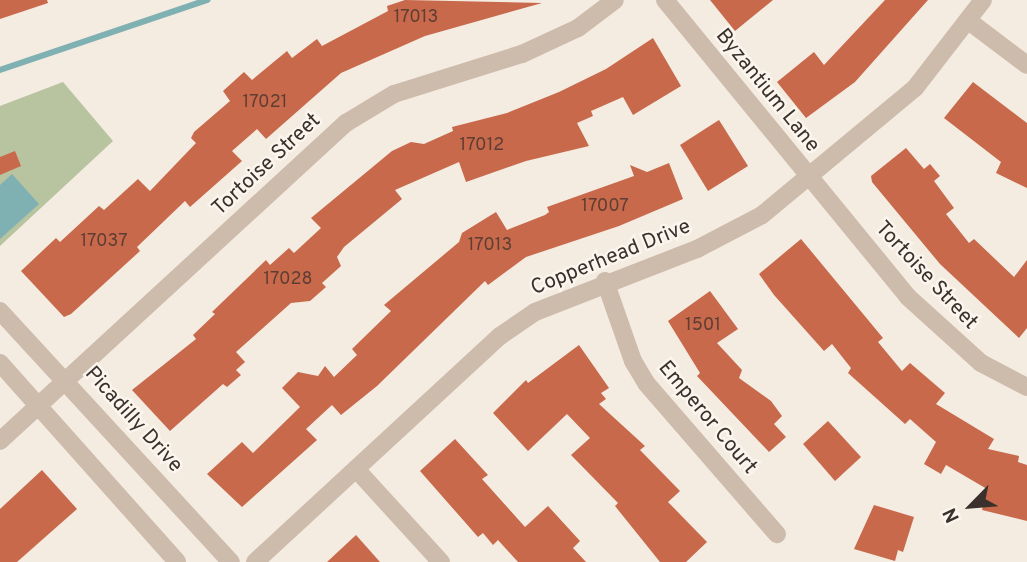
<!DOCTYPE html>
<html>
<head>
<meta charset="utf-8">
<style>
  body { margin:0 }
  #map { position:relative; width:1027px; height:562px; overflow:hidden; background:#f4ebe1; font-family:Overpass,sans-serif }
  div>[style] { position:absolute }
  .green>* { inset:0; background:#b8c4a0 }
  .water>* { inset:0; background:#7fb0b2 }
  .stream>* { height:6px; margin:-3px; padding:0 3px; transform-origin:3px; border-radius:3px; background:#7fb0b2 }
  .building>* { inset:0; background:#c8694b }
  .minor>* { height:18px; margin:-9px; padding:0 9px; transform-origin:9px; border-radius:9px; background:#cdbbac }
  span { translate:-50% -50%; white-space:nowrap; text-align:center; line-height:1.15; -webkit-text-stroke:5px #fbf5ee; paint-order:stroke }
  .number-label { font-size:18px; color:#5e3e33 }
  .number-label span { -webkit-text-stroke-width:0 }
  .street-label { font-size:21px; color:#3b302b }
  .north { position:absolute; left:936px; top:471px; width:70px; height:70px; -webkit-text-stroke:5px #fbf5ee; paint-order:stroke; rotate:245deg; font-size:19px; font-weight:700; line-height:28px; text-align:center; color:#3b302b }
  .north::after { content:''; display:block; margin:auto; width:24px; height:32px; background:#3b302b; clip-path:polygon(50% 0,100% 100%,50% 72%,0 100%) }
</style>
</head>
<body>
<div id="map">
  <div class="green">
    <i style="clip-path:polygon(63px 82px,113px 141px,0 246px,0 106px)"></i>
  </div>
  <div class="water">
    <i style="clip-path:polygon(12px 174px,39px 204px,0 239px,0 185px)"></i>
  </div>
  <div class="stream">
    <i style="left:0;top:70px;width:219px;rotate:-18.7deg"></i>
  </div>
  <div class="building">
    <i style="clip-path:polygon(0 0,47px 0,48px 3px,0 19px)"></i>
    <i style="clip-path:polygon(405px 0,542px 3px,425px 36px,341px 73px,266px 139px,257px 129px,232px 151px,242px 161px,190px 207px,185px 201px,137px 247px,140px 251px,71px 314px,64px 317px,21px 271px,56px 238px,60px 242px,99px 206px,104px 210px,138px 179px,150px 191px,196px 143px,191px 138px,194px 132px,230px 101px,223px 91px,244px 72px,252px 80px,287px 51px,292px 58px,317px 39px,322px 46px,388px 11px,387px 6px)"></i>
    <i style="clip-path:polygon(710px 0,773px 0,735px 31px)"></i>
    <i style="clip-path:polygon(885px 0,928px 0,855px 82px,806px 118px,777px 82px,814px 52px,824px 65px)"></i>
    <i style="clip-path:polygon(653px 38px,681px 86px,633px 115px,623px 97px,591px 111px,593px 116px,577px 123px,589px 146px,526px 161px,466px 182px,459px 162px,395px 190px,402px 199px,344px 247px,337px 257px,341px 266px,322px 283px,326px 287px,310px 301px,291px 303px,236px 352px,245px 362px,236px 370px,241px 375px,227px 387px,223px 384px,170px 431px,132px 390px,196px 339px,193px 335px,215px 314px,212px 312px,266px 260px,270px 265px,289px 248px,294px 253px,321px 228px,311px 218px,392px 151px,411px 142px,424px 144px,453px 131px,452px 127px,507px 113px,559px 92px,606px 69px)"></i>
    <i style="clip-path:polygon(973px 82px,1027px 123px,1027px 188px,996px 173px,1001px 162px,944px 118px)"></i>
    <i style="clip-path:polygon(719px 120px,748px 166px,708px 191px,680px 145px)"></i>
    <i style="clip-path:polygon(906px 148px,924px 169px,930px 164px,940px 176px,934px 181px,954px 208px,946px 214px,969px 243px,974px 239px,1014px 277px,1027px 260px,1027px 328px,1019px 338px,940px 264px,872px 182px,871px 176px)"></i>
    <i style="clip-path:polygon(15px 151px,21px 166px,0 175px,0 157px)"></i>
    <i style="clip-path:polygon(669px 163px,683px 199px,619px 226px,526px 257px,488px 285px,485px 281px,377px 386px,341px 415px,332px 405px,306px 429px,317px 440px,242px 507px,207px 474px,242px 442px,253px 453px,300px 407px,282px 388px,298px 372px,318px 376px,325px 366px,334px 377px,357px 355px,352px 349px,391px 311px,384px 305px,459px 242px,462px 233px,496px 212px,507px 230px,545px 215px,549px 212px,547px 207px,634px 176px,630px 165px,647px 172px)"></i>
    <i style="clip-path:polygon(801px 239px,883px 338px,878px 342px,902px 371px,910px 363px,945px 393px,936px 404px,994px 439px,988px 449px,1019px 456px,1018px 462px,1027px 465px,1027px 521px,982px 510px,987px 489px,946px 465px,941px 474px,924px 464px,936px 442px,910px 419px,905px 424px,848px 373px,851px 368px,832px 344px,824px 351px,774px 295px,759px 274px)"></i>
    <i style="clip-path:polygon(710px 291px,738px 329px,717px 343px,742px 370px,739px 378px,771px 401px,782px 416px,774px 424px,786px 437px,769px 452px,697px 376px,700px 373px,668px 321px)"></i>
    <i style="clip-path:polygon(579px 345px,609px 388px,601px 393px,606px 399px,599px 404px,645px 446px,640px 450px,680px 491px,668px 502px,707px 542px,686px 562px,660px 562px,615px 506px,618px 503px,571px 455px,590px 438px,567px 414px,528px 451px,493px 413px,526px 380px,528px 383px)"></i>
    <i style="clip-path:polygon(828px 421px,861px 457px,835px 481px,803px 444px)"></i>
    <i style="clip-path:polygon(455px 439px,488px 475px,482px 479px,525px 527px,548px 506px,580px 541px,573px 548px,586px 562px,518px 562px,498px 540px,493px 545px,483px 533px,478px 537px,420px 471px)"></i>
    <i style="clip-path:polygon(42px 470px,77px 509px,17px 562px,0 562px,0 509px)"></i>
    <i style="clip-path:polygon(874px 505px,914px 517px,903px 552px,898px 550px,895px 561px,854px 549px)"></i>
    <i style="clip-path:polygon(356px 535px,380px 562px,327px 562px)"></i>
  </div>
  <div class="minor">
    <i style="left:665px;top:0;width:384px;rotate:50.7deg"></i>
    <i style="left:908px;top:297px;width:98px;rotate:42.1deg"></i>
    <i style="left:981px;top:363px;width:52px;rotate:27.6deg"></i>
    <i style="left:970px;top:22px;width:71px;rotate:37deg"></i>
    <i style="left:605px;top:281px;width:85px;rotate:70.7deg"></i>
    <i style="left:633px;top:361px;width:26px;rotate:59deg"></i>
    <i style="left:646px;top:383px;width:200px;rotate:49.1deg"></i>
    <i style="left:0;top:311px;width:341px;rotate:47.4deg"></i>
    <i style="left:0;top:363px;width:266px;rotate:48.3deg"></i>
    <i style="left:0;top:441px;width:470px;rotate:-42.6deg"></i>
    <i style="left:346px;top:123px;width:56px;rotate:-31.1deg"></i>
    <i style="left:394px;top:94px;width:134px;rotate:-17.4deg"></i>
    <i style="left:522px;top:54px;width:62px;rotate:-24.9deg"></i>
    <i style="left:578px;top:28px;width:46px;rotate:-37.1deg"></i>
    <i style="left:356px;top:469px;width:126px;rotate:47.6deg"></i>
    <i style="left:255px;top:562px;width:333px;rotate:-42.7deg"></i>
    <i style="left:500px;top:336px;width:42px;rotate:-34.4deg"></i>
    <i style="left:535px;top:312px;width:174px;rotate:-21.3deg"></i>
    <i style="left:697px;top:249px;width:73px;rotate:-27.6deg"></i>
    <i style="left:762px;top:215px;width:199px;rotate:-39.7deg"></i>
    <i style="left:915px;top:88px;width:111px;rotate:-52.3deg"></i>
  </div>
  <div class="number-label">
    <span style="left:416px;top:18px">17013</span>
    <span style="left:265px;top:103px">17021</span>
    <span style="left:482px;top:146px">17012</span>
    <span style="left:605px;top:207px">17007</span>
    <span style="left:104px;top:242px">17037</span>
    <span style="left:490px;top:246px">17013</span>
    <span style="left:288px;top:280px">17028</span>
    <span style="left:703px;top:326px">1501</span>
  </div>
  <div class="street-label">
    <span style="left:767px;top:91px;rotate:51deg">Byzantium Lane</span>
    <span style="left:267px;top:165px;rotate:-43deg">Tortoise Street</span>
    <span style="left:611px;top:258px;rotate:-22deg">Copperhead Drive</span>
    <span style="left:926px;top:276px;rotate:47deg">Tortoise Street</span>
    <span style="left:707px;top:418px;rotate:50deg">Emperor Court</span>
    <span style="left:133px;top:420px;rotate:48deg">Picadilly Drive</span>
  </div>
  <div class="north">N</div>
</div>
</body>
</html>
